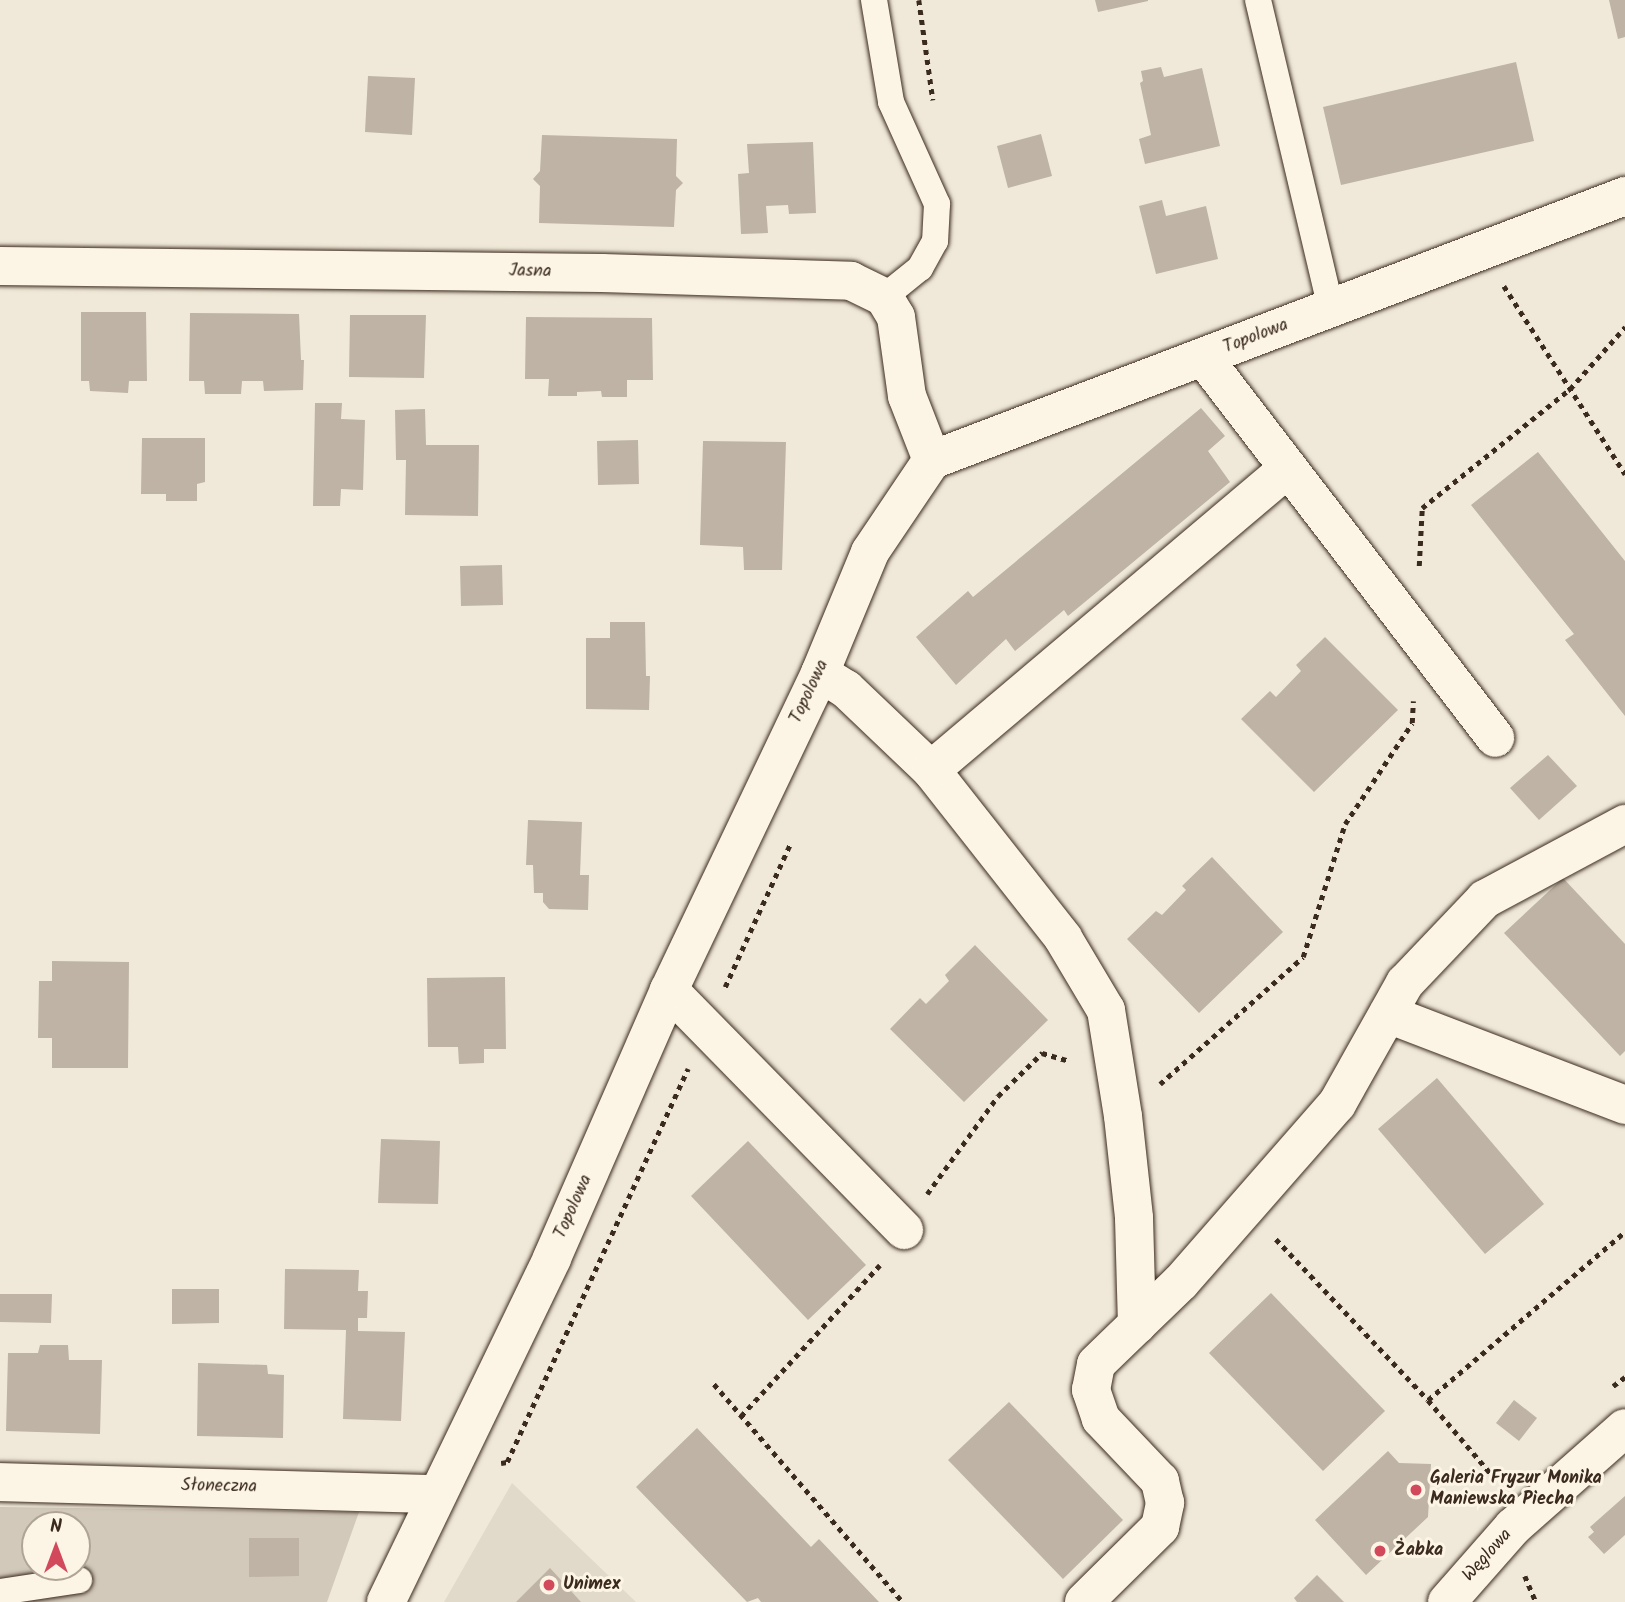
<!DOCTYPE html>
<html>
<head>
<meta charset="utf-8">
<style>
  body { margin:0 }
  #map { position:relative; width:1625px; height:1602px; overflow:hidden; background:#f0e9d9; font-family:Kalam,sans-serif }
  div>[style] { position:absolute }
  .built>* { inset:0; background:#e1d9c9 }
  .green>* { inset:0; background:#d2c9ba }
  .building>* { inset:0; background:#beb3a4 }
  .path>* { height:4.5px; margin-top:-2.25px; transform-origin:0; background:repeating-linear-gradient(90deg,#3b2a1e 0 5px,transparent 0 10px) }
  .roads { filter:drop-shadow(0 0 2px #3b2a1e) drop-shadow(0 0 2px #3b2a1e) }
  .service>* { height:26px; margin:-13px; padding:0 13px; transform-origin:13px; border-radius:13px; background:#fcf5e5 }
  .minor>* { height:38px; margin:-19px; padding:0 19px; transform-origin:19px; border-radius:19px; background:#fcf5e5 }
  .tertiary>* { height:38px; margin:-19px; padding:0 19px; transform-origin:19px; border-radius:19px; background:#fcf5e5 }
  .dots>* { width:19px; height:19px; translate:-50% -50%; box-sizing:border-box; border:4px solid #fcf5e5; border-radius:50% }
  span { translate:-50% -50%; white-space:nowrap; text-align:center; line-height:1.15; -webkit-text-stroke:6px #fcf5e5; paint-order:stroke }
  .street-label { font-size:18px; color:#3b2a1e }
  .poi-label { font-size:18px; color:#3b2a1e; font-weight:700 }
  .left { translate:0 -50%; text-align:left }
  .north { position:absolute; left:21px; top:1511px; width:70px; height:70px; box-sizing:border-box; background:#fcf5e5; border:2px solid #afa495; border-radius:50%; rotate:0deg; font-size:19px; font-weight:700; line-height:28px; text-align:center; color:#3b2a1e }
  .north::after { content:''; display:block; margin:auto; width:24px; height:32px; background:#d1495b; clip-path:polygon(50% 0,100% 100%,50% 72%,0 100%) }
</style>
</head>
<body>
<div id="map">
  <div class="built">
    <i style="clip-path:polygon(512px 1483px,636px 1602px,444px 1602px)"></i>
  </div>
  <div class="green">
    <i style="clip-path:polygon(evenodd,0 1507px,359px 1512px,327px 1602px,0 1602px,0 1507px,35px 1525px,77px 1525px,77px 1567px,35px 1567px,35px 1525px)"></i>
  </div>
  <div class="building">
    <i style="clip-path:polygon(1095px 0,1148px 0,1148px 1px,1098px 12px)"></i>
    <i style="clip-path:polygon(1609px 0,1625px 0,1625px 37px,1618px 39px)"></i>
    <i style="clip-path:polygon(1516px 62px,1534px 141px,1341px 185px,1323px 107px)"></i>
    <i style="clip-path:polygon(1161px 67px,1164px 77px,1202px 68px,1220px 146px,1145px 164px,1139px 139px,1151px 135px,1140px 83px,1143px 81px,1141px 71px)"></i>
    <i style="clip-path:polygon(368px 76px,415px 78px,412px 135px,365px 132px)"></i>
    <i style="clip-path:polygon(1041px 134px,1052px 176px,1008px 188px,997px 146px)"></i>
    <i style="clip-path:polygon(542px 135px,677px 139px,676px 176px,683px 183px,676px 190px,674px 227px,539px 223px,540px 186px,533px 179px,540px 171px)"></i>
    <i style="clip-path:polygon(813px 142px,816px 213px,789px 214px,788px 205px,766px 206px,768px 233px,741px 234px,738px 174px,749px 173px,747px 144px)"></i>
    <i style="clip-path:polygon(1162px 200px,1166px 216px,1206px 206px,1218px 259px,1156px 274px,1139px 206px)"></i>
    <i style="clip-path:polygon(81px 312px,146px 312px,147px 381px,129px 381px,128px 393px,90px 391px,89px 381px,81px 381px)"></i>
    <i style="clip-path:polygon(190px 313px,299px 314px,301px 360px,304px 360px,303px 390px,264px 391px,263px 381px,242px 381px,241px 394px,205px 394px,204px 381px,189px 381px)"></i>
    <i style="clip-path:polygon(350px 315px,426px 315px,424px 378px,349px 377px)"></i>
    <i style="clip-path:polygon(526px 317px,652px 318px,653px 380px,627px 380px,627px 397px,602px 397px,601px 391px,577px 392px,577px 396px,548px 396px,549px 379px,525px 379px)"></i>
    <i style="clip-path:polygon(315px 403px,342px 403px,341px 419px,365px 420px,363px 490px,341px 489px,340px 506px,313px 506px)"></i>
    <i style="clip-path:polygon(1201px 408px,1225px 436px,1208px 451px,1230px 482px,1068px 616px,1064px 610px,1015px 651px,1006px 639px,956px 685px,916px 637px,968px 591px,973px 597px)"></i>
    <i style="clip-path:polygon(425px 409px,426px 445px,479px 445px,478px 516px,405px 515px,406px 460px,396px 460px,395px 410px)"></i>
    <i style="clip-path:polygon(142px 438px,205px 438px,205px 482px,197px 484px,197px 501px,166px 501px,166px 494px,141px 494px)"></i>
    <i style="clip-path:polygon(638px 440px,639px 484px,598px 485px,597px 441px)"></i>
    <i style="clip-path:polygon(703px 441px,786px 442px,782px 570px,744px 570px,743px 547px,700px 545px)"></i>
    <i style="clip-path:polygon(1538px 452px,1625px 561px,1625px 716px,1565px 640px,1574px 634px,1471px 505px)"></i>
    <i style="clip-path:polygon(502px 565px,503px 605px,461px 606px,460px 566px)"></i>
    <i style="clip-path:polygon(610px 622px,645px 622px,646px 676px,650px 676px,649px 710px,586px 709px,586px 638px,610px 638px)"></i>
    <i style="clip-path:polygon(1325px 637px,1398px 710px,1314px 792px,1241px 719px,1270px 691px,1276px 697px,1301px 671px,1296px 665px)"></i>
    <i style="clip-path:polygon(1548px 755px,1577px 786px,1539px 820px,1510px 788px)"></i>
    <i style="clip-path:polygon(528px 820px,582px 822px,580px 875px,589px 875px,588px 910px,549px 909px,543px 902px,543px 893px,534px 893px,533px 865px,526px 865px)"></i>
    <i style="clip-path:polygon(1212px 857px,1283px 932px,1199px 1013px,1127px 939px,1156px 911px,1162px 915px,1186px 890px,1182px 886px)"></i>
    <i style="clip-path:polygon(1563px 878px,1625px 944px,1625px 1051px,1620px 1056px,1504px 933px)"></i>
    <i style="clip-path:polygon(975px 945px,1048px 1020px,964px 1102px,890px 1029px,920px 998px,926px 1004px,949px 981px,945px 975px)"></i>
    <i style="clip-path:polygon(52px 961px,129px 962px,128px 1068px,52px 1068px,52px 1038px,38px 1038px,39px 981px,52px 981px)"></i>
    <i style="clip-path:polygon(505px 977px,506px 1049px,484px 1049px,484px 1063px,459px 1064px,458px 1047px,428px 1047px,427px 978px)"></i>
    <i style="clip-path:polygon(1437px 1078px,1544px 1204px,1485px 1254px,1378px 1129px)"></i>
    <i style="clip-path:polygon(381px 1139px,440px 1141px,438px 1204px,378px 1203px)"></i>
    <i style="clip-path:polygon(748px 1141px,866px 1265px,808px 1320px,691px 1196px)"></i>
    <i style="clip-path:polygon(285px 1269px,359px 1270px,358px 1291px,368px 1291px,367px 1318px,358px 1318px,358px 1331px,405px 1332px,401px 1421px,343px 1419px,346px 1330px,284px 1329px)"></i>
    <i style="clip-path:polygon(172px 1289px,219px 1289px,219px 1323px,172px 1324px)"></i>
    <i style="clip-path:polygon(1271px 1293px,1385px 1411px,1323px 1471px,1209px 1353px)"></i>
    <i style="clip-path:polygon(0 1294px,52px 1294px,51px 1323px,0 1322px)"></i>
    <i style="clip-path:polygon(40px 1345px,68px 1345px,69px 1360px,102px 1360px,100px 1434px,6px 1431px,8px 1353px,38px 1353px)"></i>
    <i style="clip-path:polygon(198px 1363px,267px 1365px,268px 1374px,284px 1375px,283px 1438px,197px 1436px)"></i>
    <i style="clip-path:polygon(1514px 1400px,1537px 1418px,1519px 1441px,1496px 1423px)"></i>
    <i style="clip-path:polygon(1009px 1402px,1123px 1520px,1063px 1579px,948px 1460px)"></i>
    <i style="clip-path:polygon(697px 1428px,811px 1547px,819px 1539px,879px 1602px,761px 1602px,758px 1598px,747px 1602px,636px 1487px)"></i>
    <i style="clip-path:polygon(1388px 1451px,1399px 1463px,1431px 1464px,1428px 1517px,1366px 1575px,1315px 1520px)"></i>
    <i style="clip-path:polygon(1625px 1496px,1625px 1535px,1604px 1554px,1588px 1537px,1594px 1532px,1590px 1527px)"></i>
    <i style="clip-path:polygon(249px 1538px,299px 1538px,299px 1576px,249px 1577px)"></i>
    <i style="clip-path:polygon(550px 1568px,581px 1602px,516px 1602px)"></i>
    <i style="clip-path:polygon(1317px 1575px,1344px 1602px,1297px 1602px,1294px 1598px)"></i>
  </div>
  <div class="path">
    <i style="left:919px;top:0;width:101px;rotate:82deg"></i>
    <i style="left:1504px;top:286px;width:224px;rotate:57.2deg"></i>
    <i style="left:1419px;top:566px;width:58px;rotate:-87deg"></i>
    <i style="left:1422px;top:508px;width:190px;rotate:-38.8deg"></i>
    <i style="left:1570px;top:389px;width:83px;rotate:-48.4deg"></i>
    <i style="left:725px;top:987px;width:159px;rotate:-65.5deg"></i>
    <i style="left:1160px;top:1084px;width:191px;rotate:-41.6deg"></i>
    <i style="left:1303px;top:957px;width:139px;rotate:-72.5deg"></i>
    <i style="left:1345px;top:824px;width:121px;rotate:-56.4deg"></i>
    <i style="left:1412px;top:723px;width:22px;rotate:-87deg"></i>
    <i style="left:927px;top:1194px;width:121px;rotate:-54.1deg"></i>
    <i style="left:998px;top:1096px;width:62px;rotate:-44.3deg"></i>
    <i style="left:1042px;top:1053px;width:29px;rotate:16deg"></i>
    <i style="left:1276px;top:1239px;width:221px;rotate:46.6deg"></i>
    <i style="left:1428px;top:1400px;width:109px;rotate:49.5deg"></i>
    <i style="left:714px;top:1384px;width:289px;rotate:49.1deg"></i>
    <i style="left:1613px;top:1386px;width:15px;rotate:-37deg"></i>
    <i style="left:1428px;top:1400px;width:259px;rotate:-40.5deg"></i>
    <i style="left:741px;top:1416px;width:205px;rotate:-47.4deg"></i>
    <i style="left:501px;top:1463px;width:6px;rotate:-9deg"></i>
    <i style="left:507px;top:1462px;width:433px;rotate:-65.3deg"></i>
    <i style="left:1525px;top:1576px;width:28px;rotate:67deg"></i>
  </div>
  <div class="roads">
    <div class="service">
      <i style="left:874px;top:0;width:103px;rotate:80.5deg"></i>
      <i style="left:891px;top:102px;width:112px;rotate:65.7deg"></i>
      <i style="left:937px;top:204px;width:37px;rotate:93deg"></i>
      <i style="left:935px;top:241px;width:31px;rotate:119deg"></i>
      <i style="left:920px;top:268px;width:46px;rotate:141.1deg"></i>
      <i style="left:1258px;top:0;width:318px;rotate:76.7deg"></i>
      <i style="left:0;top:1592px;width:80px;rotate:-8.6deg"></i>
    </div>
    <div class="minor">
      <i style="left:0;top:266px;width:602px;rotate:0.67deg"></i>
      <i style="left:602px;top:273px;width:249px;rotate:1.8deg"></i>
      <i style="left:851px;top:281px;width:37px;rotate:26deg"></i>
      <i style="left:884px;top:297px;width:23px;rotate:59deg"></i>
      <i style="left:896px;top:317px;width:80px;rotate:82.1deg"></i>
      <i style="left:907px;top:396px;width:69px;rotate:68.7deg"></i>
      <i style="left:1203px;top:357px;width:480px;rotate:52.5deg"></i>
      <i style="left:820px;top:673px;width:31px;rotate:32deg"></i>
      <i style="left:846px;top:689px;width:117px;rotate:43.6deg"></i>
      <i style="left:931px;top:770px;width:214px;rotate:51.8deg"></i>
      <i style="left:1063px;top:938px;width:84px;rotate:59.2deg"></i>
      <i style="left:1106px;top:1010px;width:107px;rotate:80.9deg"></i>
      <i style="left:1123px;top:1116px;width:103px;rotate:83.8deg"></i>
      <i style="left:1134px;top:1218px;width:107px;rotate:88.4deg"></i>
      <i style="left:931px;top:770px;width:466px;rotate:-40.2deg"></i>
      <i style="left:669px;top:990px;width:336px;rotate:45.6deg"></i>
      <i style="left:1388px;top:1014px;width:254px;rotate:21deg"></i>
      <i style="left:0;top:1482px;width:437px;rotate:1.6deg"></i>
      <i style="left:386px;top:1602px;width:382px;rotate:-64.2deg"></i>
      <i style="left:552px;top:1258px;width:292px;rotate:-66.4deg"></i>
      <i style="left:669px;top:990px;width:351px;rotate:-64.5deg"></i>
      <i style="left:820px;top:673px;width:131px;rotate:-67.5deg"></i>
      <i style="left:870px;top:552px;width:111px;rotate:-56deg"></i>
      <i style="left:932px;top:460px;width:742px;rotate:-20.85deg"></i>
      <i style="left:1084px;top:1602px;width:107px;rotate:-44.6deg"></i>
      <i style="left:1160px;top:1527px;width:25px;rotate:-78deg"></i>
      <i style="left:1165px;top:1503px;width:23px;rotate:-103deg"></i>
      <i style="left:1160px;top:1481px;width:86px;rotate:-133.6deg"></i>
      <i style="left:1101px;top:1419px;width:31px;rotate:-109deg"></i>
      <i style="left:1091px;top:1390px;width:26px;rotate:-79deg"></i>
      <i style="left:1096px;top:1364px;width:118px;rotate:-44deg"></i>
      <i style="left:1181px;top:1282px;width:237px;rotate:-48.8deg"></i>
      <i style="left:1337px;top:1104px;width:139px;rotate:-60.7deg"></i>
      <i style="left:1405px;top:983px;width:116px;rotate:-46.4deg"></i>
      <i style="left:1485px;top:899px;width:159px;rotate:-28.2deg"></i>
    </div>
    <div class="tertiary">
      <i style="left:1447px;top:1602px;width:100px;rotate:-48.7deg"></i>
      <i style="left:1513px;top:1527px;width:149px;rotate:-41.5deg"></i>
    </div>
  </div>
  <div class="dots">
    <i style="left:1416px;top:1490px;background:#d1495b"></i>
    <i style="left:1380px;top:1551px;background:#d1495b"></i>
    <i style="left:549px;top:1585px;background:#d1495b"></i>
  </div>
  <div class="street-label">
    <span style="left:530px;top:272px;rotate:1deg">Jasna</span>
    <span style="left:1256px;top:337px;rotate:-21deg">Topolowa</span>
    <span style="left:810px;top:692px;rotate:-65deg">Topolowa</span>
    <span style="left:574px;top:1207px;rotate:-66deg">Topolowa</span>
    <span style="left:219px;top:1487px;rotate:1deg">Słoneczna</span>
    <span style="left:1488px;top:1556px;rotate:-48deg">Węglowa</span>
  </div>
  <div class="poi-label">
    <span class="left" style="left:1430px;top:1490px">Galeria Fryzur Monika<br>Maniewska Piecha</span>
    <span class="left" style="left:1394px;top:1551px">Żabka</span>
    <span class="left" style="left:563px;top:1585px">Unimex</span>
  </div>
  <div class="north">N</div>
</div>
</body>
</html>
